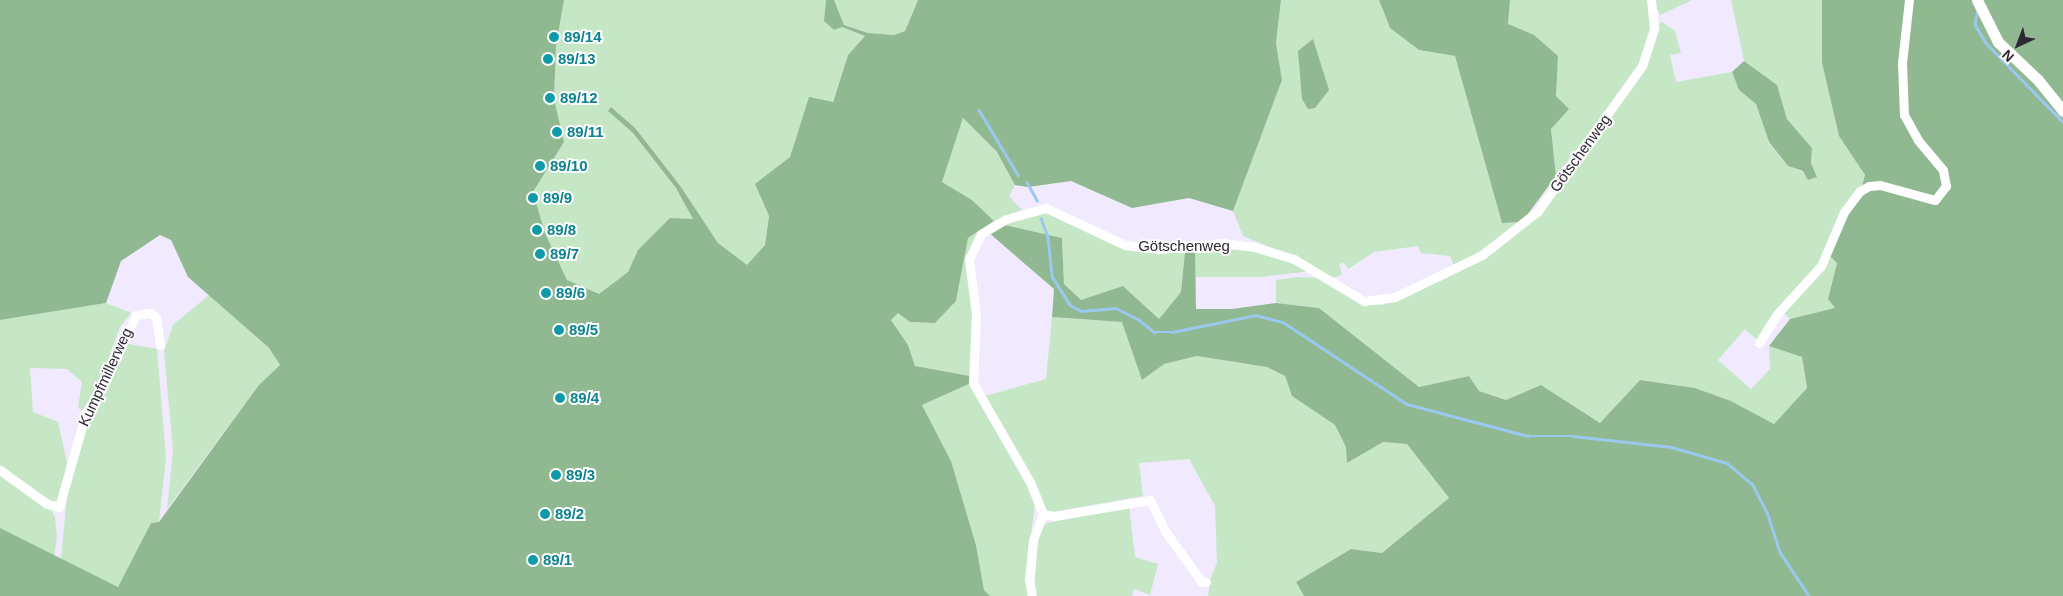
<!DOCTYPE html>
<html>
<head>
<meta charset="utf-8">
<style>
  body { margin:0 }
  #map { position:relative; width:2063px; height:596px; overflow:hidden; background:#f1eafe; font-family:Helvetica,sans-serif }
  div>[style] { position:absolute }
  .green>* { inset:0; background:#c6e7c6 }
  .forest>* { inset:0; background:#90b991 }
  .stream>* { height:2.5px; margin:-1.25px; padding:0 1.25px; transform-origin:1.25px; border-radius:1.25px; background:#9bc8ee }
  .minor>* { height:9px; margin:-4.5px; padding:0 4.5px; transform-origin:4.5px; border-radius:4.5px; background:#fff }
  .tertiary>* { height:11px; margin:-5.5px; padding:0 5.5px; transform-origin:5.5px; border-radius:5.5px; background:#fff }
  .dots>* { width:14px; height:14px; translate:-50% -50%; box-sizing:border-box; border:2px solid #fbfbfb; border-radius:50% }
  span { translate:-50% -50%; white-space:nowrap; text-align:center; line-height:1.15; -webkit-text-stroke:4px #fbfbfb; paint-order:stroke }
  .culture-label { font-size:15px; color:#0d838f; font-weight:700 }
  .left { translate:0 -50%; text-align:left }
  .street-label { font-size:15px; color:#2e2935 }
  .north { position:absolute; left:1993px; top:20px; width:50px; height:50px; -webkit-text-stroke:4px #fbfbfb; paint-order:stroke; rotate:223deg; font-size:14px; font-weight:700; line-height:20px; text-align:center; color:#2e2935 }
  .north::after { content:''; display:block; margin:auto; width:18px; height:22px; background:#2e2935; clip-path:polygon(50% 0,100% 100%,50% 72%,0 100%) }
</style>
</head>
<body>
<div id="map">
  <div class="green">
    <i style="clip-path:polygon(564px 0,826px 0,824px 21px,834px 30px,842px 27px,865px 36px,848px 55px,832px 103px,809px 98px,790px 157px,756px 184px,769px 216px,765px 245px,747px 266px,718px 243px,681px 187px,636px 129px,608px 111px,633px 133px,676px 188px,693px 219px,638px 250px,628px 272px,599px 295px,567px 280px,545px 233px,533px 192px,564px 142px,554px 99px,556px 46px)"></i>
    <i style="clip-path:polygon(834px 0,918px 0,905px 31px,894px 35px,868px 33px,844px 25px)"></i>
    <i style="clip-path:polygon(1281px 0,1379px 0,1390px 28px,1419px 50px,1455px 56px,1502px 223px,1522px 222px,1455px 268px,1450px 256px,1421px 253px,1418px 246px,1374px 252px,1348px 269px,1344px 263px,1339px 264px,1342px 274px,1332px 279px,1306px 262px,1243px 236px,1233px 211px,1282px 80px,1276px 43px)"></i>
    <i style="clip-path:polygon(1510px 0,1647px 0,1652px 25px,1644px 57px,1620px 93px,1556px 176px,1551px 129px,1558px 56px,1508px 24px)"></i>
    <i style="clip-path:polygon(1653px 0,1692px 0,1660px 15px)"></i>
    <i style="clip-path:polygon(1731px 0,1822px 0,1822px 63px,1839px 136px,1865px 175px,1862px 187px,1817px 269px,1766px 323px,1759px 337px,1756px 339px,1745px 329px,1718px 360px,1751px 389px,1770px 369px,1769px 346px,1802px 357px,1807px 389px,1774px 424px,1731px 401px,1695px 388px,1640px 380px,1600px 423px,1541px 385px,1506px 400px,1479px 391px,1469px 376px,1419px 387px,1319px 308px,1276px 303px,1276px 280px,1298px 277px,1317px 278px,1358px 302px,1382px 305px,1447px 278px,1484px 257px,1526px 226px,1587px 147px,1600px 135px,1605px 122px,1641px 71px,1653px 46px,1656px 25px,1662px 22px,1675px 31px,1681px 53px,1670px 55px,1676px 82px,1732px 72px,1739px 90px,1756px 104px,1769px 143px,1788px 166px,1817px 177px,1811px 163px,1812px 148px,1787px 119px,1777px 86px,1744px 61px)"></i>
    <i style="clip-path:polygon(963px 118px,997px 152px,1008px 168px,1015px 185px,1009px 196px,1022px 210px,994px 221px,972px 200px,941px 182px)"></i>
    <i style="clip-path:polygon(1035px 212px,1051px 214px,1118px 247px,1185px 251px,1181px 292px,1159px 319px,1123px 286px,1081px 301px,1064px 284px,1062px 238px,1000px 224px)"></i>
    <i style="clip-path:polygon(977px 232px,967px 259px,972px 311px,970px 376px,915px 366px,908px 345px,891px 320px,898px 313px,910px 322px,935px 323px,956px 301px,968px 238px)"></i>
    <i style="clip-path:polygon(1229px 249px,1266px 253px,1291px 261px,1312px 271px,1262px 277px,1195px 277px,1195px 250px)"></i>
    <i style="clip-path:polygon(1829px 255px,1837px 263px,1828px 299px,1836px 308px,1790px 319px,1782px 311px)"></i>
    <i style="clip-path:polygon(209px 295px,269px 348px,280px 365px,259px 385px,167px 509px,173px 450px,164px 351px,173px 325px)"></i>
    <i style="clip-path:polygon(106px 303px,131px 313px,120px 327px,100px 382px,82px 411px,78px 407px,82px 382px,67px 369px,30px 368px,33px 412px,58px 422px,67px 463px,59px 501px,51px 501px,0 466px,0 320px)"></i>
    <i style="clip-path:polygon(1052px 317px,1122px 322px,1164px 364px,1197px 356px,1268px 367px,1285px 376px,1292px 396px,1335px 425px,1346px 447px,1383px 442px,1407px 444px,1449px 498px,1382px 553px,1351px 549px,1296px 582px,1304px 596px,1208px 596px,1210px 579px,1217px 563px,1215px 506px,1189px 459px,1139px 463px,1143px 496px,1048px 513px,981px 397px,1046px 379px)"></i>
    <i style="clip-path:polygon(123px 343px,157px 349px,166px 458px,159px 522px,151px 523px,118px 588px,61px 560px,68px 485px,86px 418px,113px 376px)"></i>
    <i style="clip-path:polygon(971px 383px,1022px 473px,1035px 504px,1027px 567px,1029px 596px,990px 596px,984px 590px,976px 545px,951px 461px,922px 405px)"></i>
    <i style="clip-path:polygon(0 474px,51px 509px,55px 517px,57px 537px,54px 557px,0 528px)"></i>
    <i style="clip-path:polygon(1129px 505px,1135px 557px,1158px 564px,1150px 595px,1134px 589px,1132px 596px,1034px 596px,1039px 525px)"></i>
  </div>
  <div class="forest">
    <i style="clip-path:polygon(0 0,564px 0,556px 46px,554px 99px,564px 142px,533px 192px,545px 233px,567px 280px,599px 294px,628px 272px,638px 250px,670px 218px,693px 219px,676px 188px,633px 133px,608px 111px,611px 107px,636px 129px,681px 187px,718px 243px,747px 265px,765px 245px,769px 216px,755px 184px,790px 157px,809px 97px,833px 102px,848px 55px,865px 36px,842px 27px,834px 30px,824px 21px,826px 0,834px 0,844px 25px,868px 33px,894px 35px,905px 31px,918px 0,1281px 0,1276px 43px,1282px 80px,1233px 211px,1189px 198px,1132px 208px,1071px 181px,1028px 187px,1015px 185px,997px 152px,963px 118px,942px 182px,972px 200px,994px 221px,968px 238px,956px 301px,935px 323px,910px 322px,898px 313px,891px 320px,908px 345px,915px 366px,970px 376px,971px 383px,922px 405px,951px 461px,976px 545px,984px 590px,990px 596px,0 596px,0 528px,118px 587px,151px 523px,159px 522px,259px 385px,280px 365px,269px 348px,188px 277px,171px 240px,160px 235px,121px 261px,106px 303px,0 320px)"></i>
    <i style="clip-path:polygon(1379px 0,1510px 0,1508px 24px,1534px 35px,1558px 56px,1556px 96px,1569px 109px,1551px 129px,1556px 176px,1522px 222px,1502px 223px,1455px 56px,1419px 50px,1390px 28px)"></i>
    <i style="clip-path:polygon(1822px 0,2063px 0,2063px 596px,1304px 596px,1296px 582px,1351px 549px,1382px 553px,1449px 498px,1407px 444px,1383px 442px,1347px 463px,1346px 447px,1335px 425px,1292px 396px,1285px 376px,1267px 367px,1197px 356px,1164px 364px,1142px 380px,1122px 322px,1052px 317px,1054px 289px,988px 232px,1000px 224px,1062px 238px,1064px 284px,1081px 300px,1123px 286px,1159px 319px,1181px 292px,1185px 251px,1195px 250px,1196px 309px,1232px 309px,1276px 303px,1319px 308px,1419px 387px,1469px 376px,1479px 391px,1506px 400px,1541px 385px,1600px 423px,1640px 380px,1695px 388px,1731px 401px,1774px 424px,1807px 388px,1802px 357px,1769px 346px,1790px 319px,1835px 308px,1828px 299px,1837px 263px,1829px 255px,1839px 227px,1860px 194px,1865px 175px,1839px 136px,1822px 63px)"></i>
    <i style="clip-path:polygon(1313px 39px,1329px 90px,1315px 108px,1308px 109px,1302px 99px,1298px 51px)"></i>
    <i style="clip-path:polygon(1744px 61px,1777px 85px,1787px 119px,1812px 148px,1811px 163px,1817px 177px,1808px 180px,1803px 171px,1788px 166px,1769px 142px,1756px 104px,1739px 90px,1732px 72px)"></i>
  </div>
  <div class="stream">
    <i style="left:1978px;top:10px;width:14px;rotate:102deg"></i>
    <i style="left:1975px;top:24px;width:22px;rotate:60deg"></i>
    <i style="left:1986px;top:43px;width:110px;rotate:45.7deg"></i>
    <i style="left:979px;top:110px;width:76px;rotate:59deg"></i>
    <i style="left:1027px;top:182px;width:21px;rotate:61deg"></i>
    <i style="left:1041px;top:218px;width:20px;rotate:70deg"></i>
    <i style="left:1048px;top:237px;width:39px;rotate:84deg"></i>
    <i style="left:1052px;top:276px;width:34px;rotate:58deg"></i>
    <i style="left:1070px;top:305px;width:13px;rotate:27deg"></i>
    <i style="left:1082px;top:311px;width:34px;rotate:-5deg"></i>
    <i style="left:1116px;top:308px;width:25px;rotate:27deg"></i>
    <i style="left:1138px;top:319px;width:21px;rotate:39deg"></i>
    <i style="left:1154px;top:332px;width:18px"></i>
    <i style="left:1172px;top:332px;width:86px;rotate:-11.4deg"></i>
    <i style="left:1256px;top:315px;width:28px;rotate:15deg"></i>
    <i style="left:1283px;top:322px;width:149px;rotate:33.5deg"></i>
    <i style="left:1407px;top:404px;width:125px;rotate:14.8deg"></i>
    <i style="left:1528px;top:436px;width:45px"></i>
    <i style="left:1573px;top:436px;width:99px;rotate:6.4deg"></i>
    <i style="left:1671px;top:447px;width:58px;rotate:15.9deg"></i>
    <i style="left:1727px;top:463px;width:34px;rotate:40deg"></i>
    <i style="left:1753px;top:485px;width:34px;rotate:63deg"></i>
    <i style="left:1768px;top:515px;width:39px;rotate:72deg"></i>
    <i style="left:1780px;top:552px;width:53px;rotate:56.6deg"></i>
  </div>
  <div class="minor">
    <i style="left:1759px;top:343px;width:34px;rotate:-58deg"></i>
    <i style="left:1777px;top:314px;width:65px;rotate:-47.5deg"></i>
    <i style="left:1821px;top:266px;width:59px;rotate:-66.9deg"></i>
    <i style="left:1844px;top:212px;width:26px;rotate:-53deg"></i>
    <i style="left:1860px;top:191px;width:10px;rotate:-29deg"></i>
    <i style="left:1869px;top:186px;width:11px;rotate:-5deg"></i>
    <i style="left:1880px;top:185px;width:57px;rotate:15.3deg"></i>
    <i style="left:1935px;top:200px;width:18px;rotate:-52deg"></i>
    <i style="left:1946px;top:186px;width:16px;rotate:-101deg"></i>
    <i style="left:1943px;top:170px;width:39px;rotate:-130deg"></i>
    <i style="left:1918px;top:140px;width:29px;rotate:-119deg"></i>
    <i style="left:1904px;top:115px;width:52px;rotate:-92.2deg"></i>
    <i style="left:1902px;top:63px;width:63px;rotate:-83.7deg"></i>
    <i style="left:0;top:470px;width:58px;rotate:35.9deg"></i>
    <i style="left:47px;top:504px;width:12px;rotate:14deg"></i>
    <i style="left:59px;top:507px;width:98px;rotate:-74deg"></i>
    <i style="left:86px;top:413px;width:37px;rotate:-59deg"></i>
    <i style="left:105px;top:381px;width:73px;rotate:-64.8deg"></i>
    <i style="left:136px;top:315px;width:14px;rotate:-8deg"></i>
    <i style="left:150px;top:313px;width:7px;rotate:34deg"></i>
    <i style="left:156px;top:317px;width:28px;rotate:82deg"></i>
    <i style="left:1043px;top:514px;width:35px;rotate:-112deg"></i>
    <i style="left:1030px;top:482px;width:114px;rotate:-119.9deg"></i>
    <i style="left:973px;top:383px;width:69px;rotate:-87.5deg"></i>
    <i style="left:976px;top:314px;width:55px;rotate:-97.3deg"></i>
    <i style="left:969px;top:259px;width:28px;rotate:-64deg"></i>
    <i style="left:981px;top:234px;width:29px;rotate:-31deg"></i>
    <i style="left:1006px;top:219px;width:41px;rotate:-15.4deg"></i>
    <i style="left:1046px;top:208px;width:87px;rotate:25.1deg"></i>
    <i style="left:1125px;top:245px;width:34px;rotate:7deg"></i>
    <i style="left:1159px;top:249px;width:63px;rotate:-5.4deg"></i>
    <i style="left:1222px;top:243px;width:32px;rotate:7deg"></i>
    <i style="left:1254px;top:247px;width:42px;rotate:16.7deg"></i>
    <i style="left:1294px;top:259px;width:82px;rotate:31deg"></i>
    <i style="left:1364px;top:301px;width:31px;rotate:-7deg"></i>
    <i style="left:1395px;top:297px;width:97px;rotate:-25.8deg"></i>
    <i style="left:1482px;top:255px;width:71px;rotate:-38.2deg"></i>
    <i style="left:1538px;top:211px;width:178px;rotate:-54.4deg"></i>
    <i style="left:1642px;top:66px;width:40px;rotate:-72deg"></i>
    <i style="left:1654px;top:28px;width:28px;rotate:-96deg"></i>
    <i style="left:1043px;top:514px;width:11px;rotate:10deg"></i>
    <i style="left:1054px;top:516px;width:97px;rotate:-9.5deg"></i>
    <i style="left:1150px;top:500px;width:34px;rotate:64deg"></i>
    <i style="left:1165px;top:531px;width:62px;rotate:54.2deg"></i>
    <i style="left:1201px;top:581px;width:5px;rotate:11deg"></i>
    <i style="left:1032px;top:596px;width:17px;rotate:-100deg"></i>
    <i style="left:1029px;top:579px;width:39px;rotate:-84deg"></i>
    <i style="left:1033px;top:540px;width:28px;rotate:-69deg"></i>
  </div>
  <div class="tertiary">
    <i style="left:1977px;top:0;width:47px;rotate:63.4deg"></i>
    <i style="left:1998px;top:42px;width:55px;rotate:43.5deg"></i>
    <i style="left:2038px;top:80px;width:40px;rotate:51deg"></i>
  </div>
  <div class="dots">
    <i style="left:554px;top:37px;background:#0f9aa8"></i>
    <i style="left:548px;top:59px;background:#0f9aa8"></i>
    <i style="left:550px;top:98px;background:#0f9aa8"></i>
    <i style="left:557px;top:132px;background:#0f9aa8"></i>
    <i style="left:540px;top:166px;background:#0f9aa8"></i>
    <i style="left:533px;top:198px;background:#0f9aa8"></i>
    <i style="left:537px;top:230px;background:#0f9aa8"></i>
    <i style="left:540px;top:254px;background:#0f9aa8"></i>
    <i style="left:546px;top:293px;background:#0f9aa8"></i>
    <i style="left:559px;top:330px;background:#0f9aa8"></i>
    <i style="left:560px;top:398px;background:#0f9aa8"></i>
    <i style="left:556px;top:475px;background:#0f9aa8"></i>
    <i style="left:545px;top:514px;background:#0f9aa8"></i>
    <i style="left:533px;top:560px;background:#0f9aa8"></i>
  </div>
  <div class="culture-label">
    <span class="left" style="left:564px;top:37px">89/14</span>
    <span class="left" style="left:558px;top:59px">89/13</span>
    <span class="left" style="left:560px;top:98px">89/12</span>
    <span class="left" style="left:567px;top:132px">89/11</span>
    <span class="left" style="left:550px;top:166px">89/10</span>
    <span class="left" style="left:543px;top:198px">89/9</span>
    <span class="left" style="left:547px;top:230px">89/8</span>
    <span class="left" style="left:550px;top:254px">89/7</span>
    <span class="left" style="left:556px;top:293px">89/6</span>
    <span class="left" style="left:569px;top:330px">89/5</span>
    <span class="left" style="left:570px;top:398px">89/4</span>
    <span class="left" style="left:566px;top:475px">89/3</span>
    <span class="left" style="left:555px;top:514px">89/2</span>
    <span class="left" style="left:543px;top:560px">89/1</span>
  </div>
  <div class="street-label">
    <span style="left:1580px;top:153px;rotate:-54deg">Götschenweg</span>
    <span style="left:1184px;top:246px">Götschenweg</span>
    <span style="left:105px;top:377px;rotate:-65deg">Kumpfmillerweg</span>
  </div>
  <div class="north">N</div>
</div>
</body>
</html>
